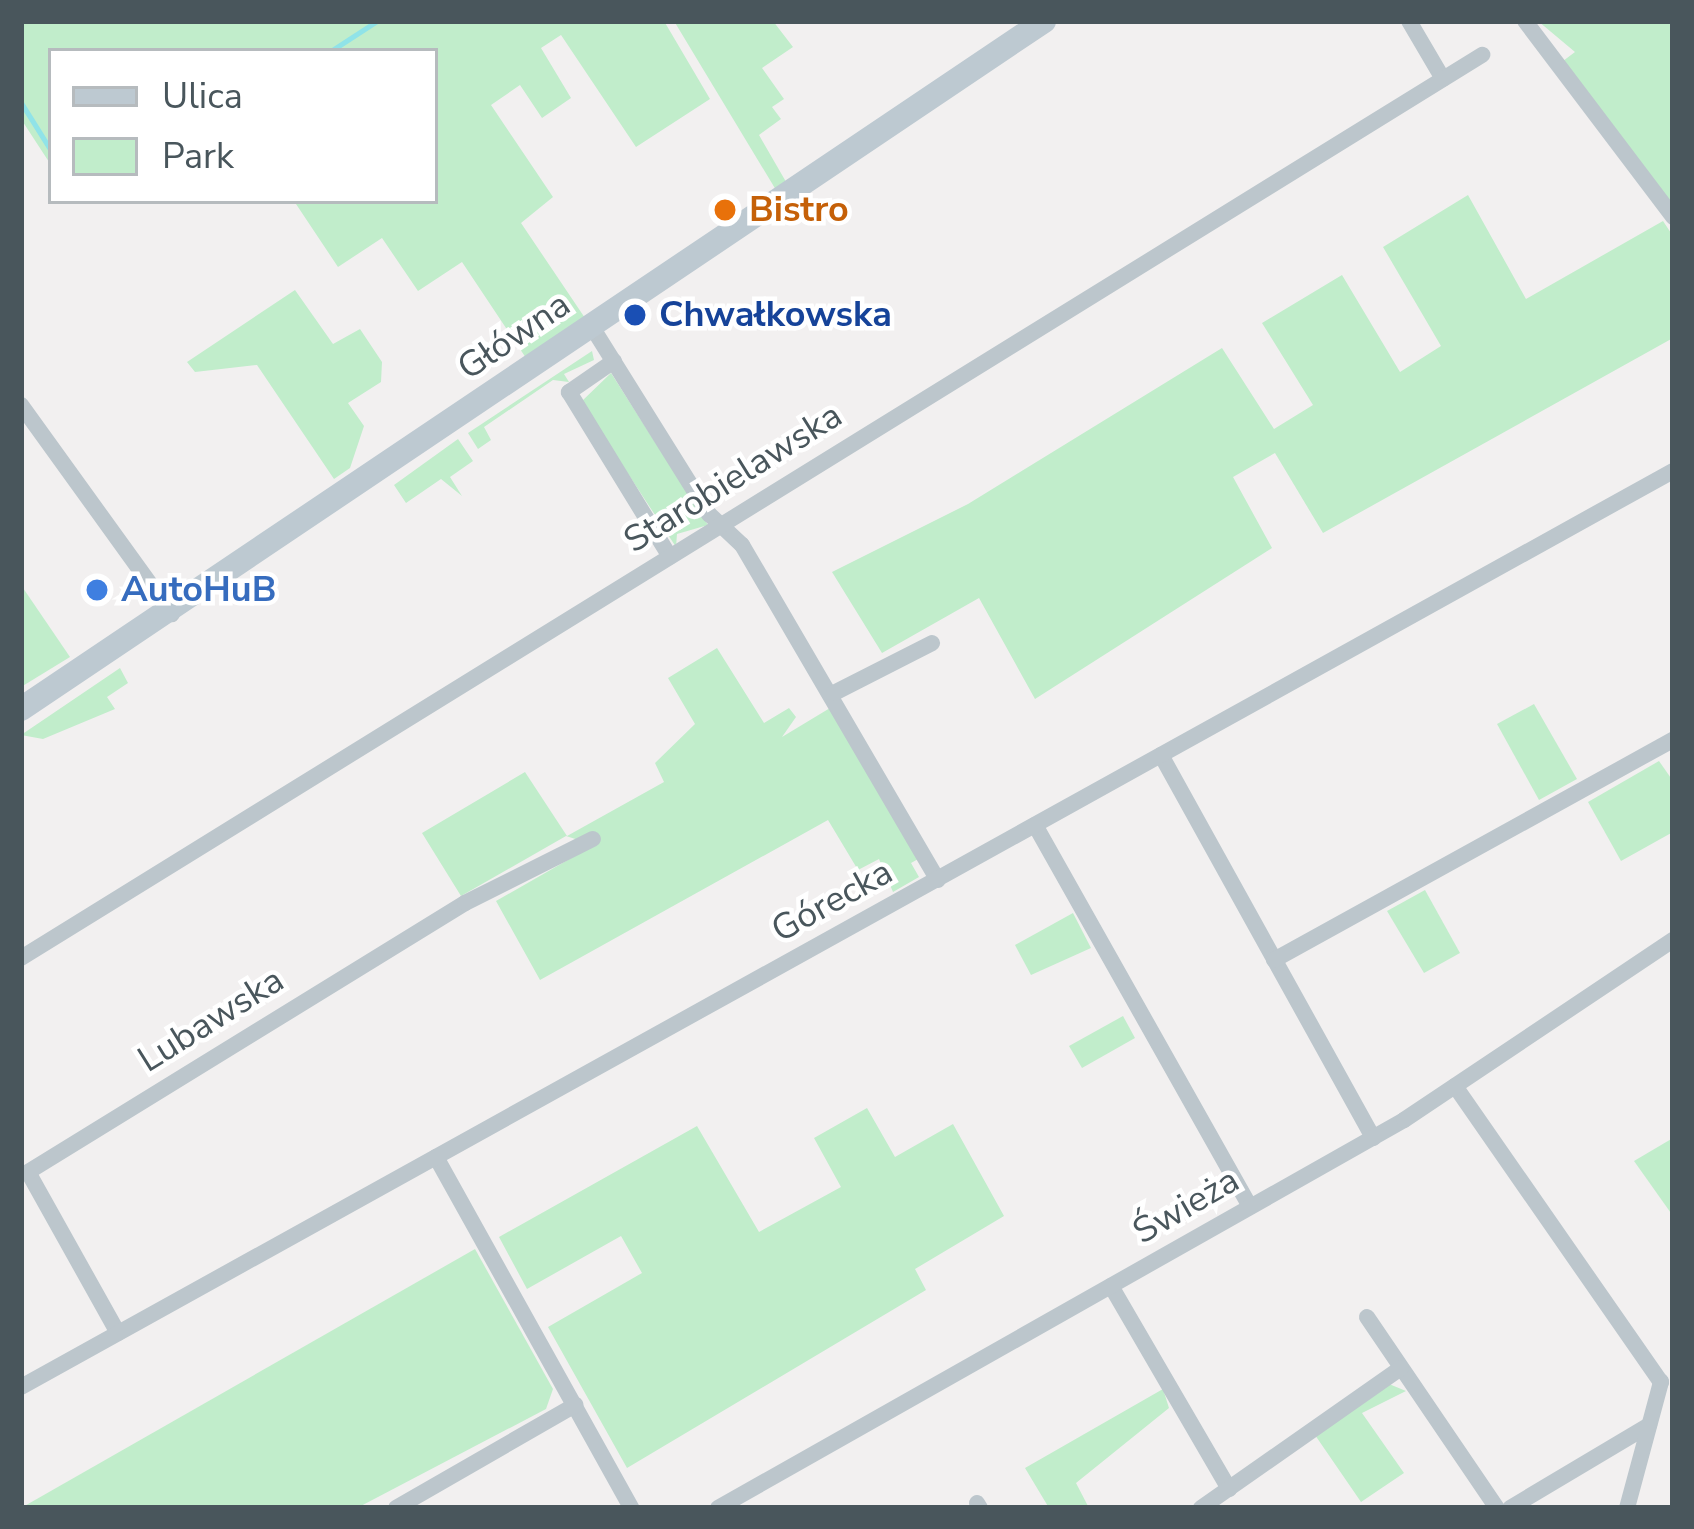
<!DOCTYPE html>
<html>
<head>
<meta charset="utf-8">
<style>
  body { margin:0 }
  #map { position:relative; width:1694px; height:1529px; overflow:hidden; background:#f2f0f0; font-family:"Nunito Sans",sans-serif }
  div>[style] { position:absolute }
  .green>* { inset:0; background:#c1edcb }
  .stream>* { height:4.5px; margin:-2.25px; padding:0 2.25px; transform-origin:2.25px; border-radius:2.25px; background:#90e3e8 }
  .street>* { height:16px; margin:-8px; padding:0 8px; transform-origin:8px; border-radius:8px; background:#bcc6cc }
  .secondary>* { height:24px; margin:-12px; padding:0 12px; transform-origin:12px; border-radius:12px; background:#bdc9d1 }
  .dots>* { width:33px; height:33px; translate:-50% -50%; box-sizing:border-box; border:6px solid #fff; border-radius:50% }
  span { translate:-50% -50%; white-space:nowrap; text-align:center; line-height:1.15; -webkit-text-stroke:9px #fff; paint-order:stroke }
  .food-label { font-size:36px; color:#c56008; font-weight:700 }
  .left { translate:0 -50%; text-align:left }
  .transit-label { font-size:36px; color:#164399; font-weight:700 }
  .street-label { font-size:36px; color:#49565c }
  .shop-label { font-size:36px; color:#366cbe; font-weight:700 }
  .frame { position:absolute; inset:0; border:24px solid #49565c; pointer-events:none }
  .legend { position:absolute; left:48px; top:48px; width:390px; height:156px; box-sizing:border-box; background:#fff; border:3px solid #b6bbbe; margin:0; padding:15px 21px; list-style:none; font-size:36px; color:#49565c }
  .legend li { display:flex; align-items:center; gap:24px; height:60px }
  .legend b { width:60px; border:3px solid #b6bbbe }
</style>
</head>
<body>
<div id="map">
  <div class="green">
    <i style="clip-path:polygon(21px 21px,664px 21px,710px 99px,636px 147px,561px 35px,541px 48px,571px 98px,542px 118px,520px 85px,491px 105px,553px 197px,521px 223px,585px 318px,526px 358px,462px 262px,418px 291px,382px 238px,338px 267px,294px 201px,435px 201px,435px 51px,51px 51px,51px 165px,21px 119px)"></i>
    <i style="clip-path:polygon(674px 21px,773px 21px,793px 47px,762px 68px,784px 99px,772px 107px,781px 119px,759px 135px,789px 187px,779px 195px)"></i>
    <i style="clip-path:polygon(1538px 21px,1673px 21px,1673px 206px,1563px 61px,1575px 52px)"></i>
    <i style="clip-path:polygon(1468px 195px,1526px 299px,1663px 221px,1673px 236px,1673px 338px,1323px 533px,1275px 453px,1233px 477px,1272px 548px,1035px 699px,979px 598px,882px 653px,832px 572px,968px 504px,1222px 348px,1274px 429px,1313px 405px,1262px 323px,1342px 275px,1400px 372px,1441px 346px,1383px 247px)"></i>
    <i style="clip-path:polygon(295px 290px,333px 344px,360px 329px,382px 362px,381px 382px,348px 403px,364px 426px,350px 468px,334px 479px,257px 365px,195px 372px,187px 362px)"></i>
    <i style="clip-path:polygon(592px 351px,594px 360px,564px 374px,569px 382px,553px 380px,484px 427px,491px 440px,478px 449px,468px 433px)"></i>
    <i style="clip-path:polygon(611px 373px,708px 525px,677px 534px,676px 547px,581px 402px)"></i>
    <i style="clip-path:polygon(458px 439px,473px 461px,450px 477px,462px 496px,441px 479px,406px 503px,394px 485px)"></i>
    <i style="clip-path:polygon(21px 585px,70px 657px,21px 687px)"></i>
    <i style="clip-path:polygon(717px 648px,764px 723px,789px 708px,796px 717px,782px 737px,835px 705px,920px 858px,911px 863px,919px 877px,893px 892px,879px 859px,858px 870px,828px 820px,540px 980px,496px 901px,594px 845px,566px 836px,461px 896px,422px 833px,525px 772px,567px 836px,664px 782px,655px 763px,695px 724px,668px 678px)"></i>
    <i style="clip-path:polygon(120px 668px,128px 683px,107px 697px,115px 709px,43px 739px,21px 735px)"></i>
    <i style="clip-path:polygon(1534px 704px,1577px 779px,1539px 800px,1497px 724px)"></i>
    <i style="clip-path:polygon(1659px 761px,1673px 781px,1673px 832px,1621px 861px,1588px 802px)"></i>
    <i style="clip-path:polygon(1425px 890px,1460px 953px,1424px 973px,1387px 911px)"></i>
    <i style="clip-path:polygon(1073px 913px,1091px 948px,1031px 975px,1015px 945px)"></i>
    <i style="clip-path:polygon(1123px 1016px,1135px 1038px,1082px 1068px,1069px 1046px)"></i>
    <i style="clip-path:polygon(867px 1108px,895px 1157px,953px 1124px,1004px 1216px,915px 1269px,926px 1290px,627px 1468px,548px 1327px,642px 1273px,621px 1236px,527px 1289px,499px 1237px,697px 1126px,759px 1232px,841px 1187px,814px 1138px)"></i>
    <i style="clip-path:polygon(1673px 1138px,1673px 1216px,1634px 1161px)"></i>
    <i style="clip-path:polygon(475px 1249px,553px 1389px,546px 1409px,357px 1508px,21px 1508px)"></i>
    <i style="clip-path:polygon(1389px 1384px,1406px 1391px,1362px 1413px,1404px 1473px,1361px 1502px,1315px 1435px)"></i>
    <i style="clip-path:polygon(1163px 1389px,1169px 1408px,1076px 1483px,1089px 1508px,1049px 1508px,1025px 1468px)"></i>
  </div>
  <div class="stream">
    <i style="left:331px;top:51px;width:55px;rotate:-33.1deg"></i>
    <i style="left:21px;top:102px;width:57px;rotate:58deg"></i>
  </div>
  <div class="street">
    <i style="left:1409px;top:21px;width:67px;rotate:59.6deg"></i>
    <i style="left:1525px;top:21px;width:246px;rotate:52.9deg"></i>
    <i style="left:592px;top:327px;width:221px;rotate:58deg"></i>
    <i style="left:709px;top:514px;width:45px;rotate:43.2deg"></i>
    <i style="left:742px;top:545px;width:388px;rotate:59.7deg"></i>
    <i style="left:614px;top:361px;width:55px;rotate:145.4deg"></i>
    <i style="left:569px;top:392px;width:193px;rotate:58.5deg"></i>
    <i style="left:21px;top:405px;width:258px;rotate:54.2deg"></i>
    <i style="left:834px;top:693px;width:110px;rotate:-27deg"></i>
    <i style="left:1161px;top:755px;width:438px;rotate:61deg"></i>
    <i style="left:1035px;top:825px;width:438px;rotate:60.6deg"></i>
    <i style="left:21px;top:958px;width:1718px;rotate:-31.72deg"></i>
    <i style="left:1274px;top:960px;width:456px;rotate:-28.9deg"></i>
    <i style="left:1455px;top:1086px;width:361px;rotate:55.2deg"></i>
    <i style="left:436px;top:1157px;width:402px;rotate:60.9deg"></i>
    <i style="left:1111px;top:1286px;width:235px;rotate:59.8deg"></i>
    <i style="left:1367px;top:1317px;width:231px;rotate:55.8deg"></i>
    <i style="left:118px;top:1333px;width:184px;rotate:-119.2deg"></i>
    <i style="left:28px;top:1172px;width:513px;rotate:-31.61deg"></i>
    <i style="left:465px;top:903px;width:143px;rotate:-26.6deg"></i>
    <i style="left:21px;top:1387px;width:1889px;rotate:-29.01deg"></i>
    <i style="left:977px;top:1503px;width:6px;rotate:59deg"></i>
    <i style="left:396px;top:1508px;width:207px;rotate:-29.9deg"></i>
    <i style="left:718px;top:1508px;width:788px;rotate:-29.49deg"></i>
    <i style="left:1404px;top:1120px;width:324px;rotate:-33.8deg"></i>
    <i style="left:1201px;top:1508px;width:244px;rotate:-35deg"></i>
    <i style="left:1510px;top:1508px;width:162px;rotate:-30.8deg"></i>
    <i style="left:1627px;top:1508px;width:131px;rotate:-74.9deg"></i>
  </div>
  <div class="secondary">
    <i style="left:21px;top:709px;width:1233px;rotate:-33.92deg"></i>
  </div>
  <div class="dots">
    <i style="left:725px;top:210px;background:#e8710a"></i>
    <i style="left:635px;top:315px;background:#1a4fb4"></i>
    <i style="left:97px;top:590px;background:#3f7fe0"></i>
  </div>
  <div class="food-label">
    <span class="left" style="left:749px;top:210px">Bistro</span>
  </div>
  <div class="transit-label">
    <span class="left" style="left:659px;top:315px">Chwałkowska</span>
  </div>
  <div class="street-label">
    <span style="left:514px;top:336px;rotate:-34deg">Główna</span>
    <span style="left:733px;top:478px;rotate:-32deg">Starobielawska</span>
    <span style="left:832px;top:901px;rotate:-29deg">Górecka</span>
    <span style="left:211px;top:1020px;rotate:-32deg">Lubawska</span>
    <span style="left:1186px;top:1206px;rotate:-30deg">Świeża</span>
  </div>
  <div class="shop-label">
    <span class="left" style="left:121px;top:590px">AutoHuB</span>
  </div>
  <div class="frame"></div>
  <ul class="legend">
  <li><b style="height:15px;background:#bdc9d1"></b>Ulica</li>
  <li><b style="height:33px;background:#c1edcb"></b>Park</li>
  </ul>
</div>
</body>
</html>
